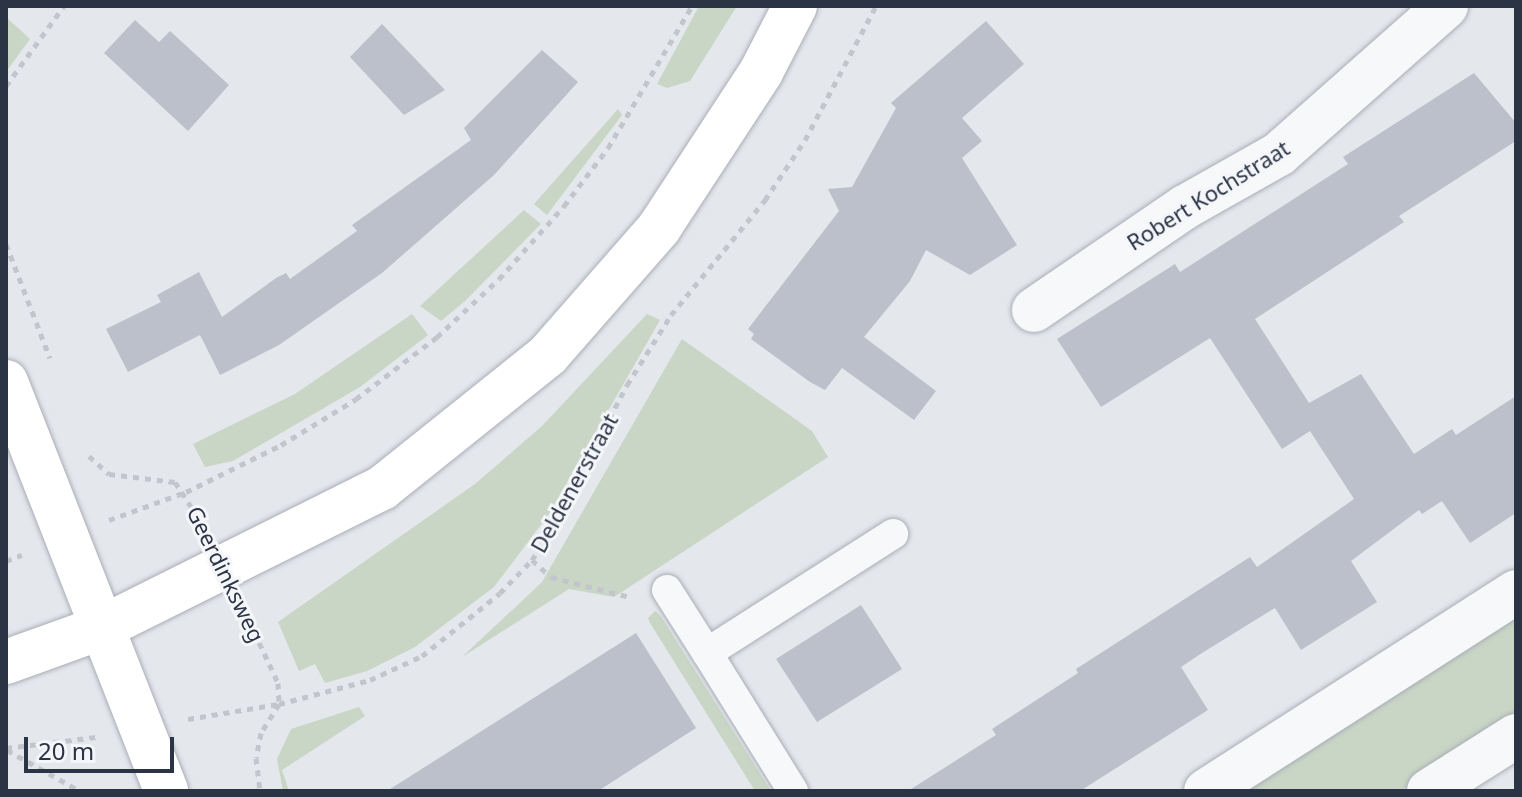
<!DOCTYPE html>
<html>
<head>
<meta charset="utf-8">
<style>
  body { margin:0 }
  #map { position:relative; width:1522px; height:797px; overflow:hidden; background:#e4e7ec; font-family:"Noto Sans",sans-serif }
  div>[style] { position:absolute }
  .green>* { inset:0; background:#c9d6c5 }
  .building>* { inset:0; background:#bbc0ca }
  .path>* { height:5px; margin-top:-2.5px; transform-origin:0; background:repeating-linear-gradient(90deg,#c2c5cb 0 6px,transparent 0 12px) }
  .roads { filter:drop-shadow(0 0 2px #a9aeb7) drop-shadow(0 0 2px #a9aeb7) }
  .service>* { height:30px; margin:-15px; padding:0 15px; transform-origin:15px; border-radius:15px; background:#f7f8fa }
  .minor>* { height:44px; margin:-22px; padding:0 22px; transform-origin:22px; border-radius:22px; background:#f7f8fa }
  .secondary>* { height:44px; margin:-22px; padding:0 22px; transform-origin:22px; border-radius:22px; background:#fff }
  .primary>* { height:44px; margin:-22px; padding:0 22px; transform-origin:22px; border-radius:22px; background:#fff }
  span { translate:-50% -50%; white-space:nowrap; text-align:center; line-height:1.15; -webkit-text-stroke:6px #f4f6f9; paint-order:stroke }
  .street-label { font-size:22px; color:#2b3445 }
  .frame { position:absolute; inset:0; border:8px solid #2b3445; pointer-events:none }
  .scale { position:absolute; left:24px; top:737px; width:150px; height:36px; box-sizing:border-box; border:4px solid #2b3445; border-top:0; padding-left:10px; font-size:24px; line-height:28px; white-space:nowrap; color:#2b3445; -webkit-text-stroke:6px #f4f6f9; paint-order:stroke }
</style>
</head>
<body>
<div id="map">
  <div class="green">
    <i style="clip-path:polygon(699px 6px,737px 6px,690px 81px,667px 88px,657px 84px)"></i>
    <i style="clip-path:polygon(6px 17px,30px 39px,6px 72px)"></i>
    <i style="clip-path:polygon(618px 109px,622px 115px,547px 215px,534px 204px)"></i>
    <i style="clip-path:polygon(524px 210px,541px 224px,465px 301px,441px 321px,420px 306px)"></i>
    <i style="clip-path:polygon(412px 314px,428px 335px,360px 387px,233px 461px,205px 467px,193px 444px,295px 394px)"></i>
    <i style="clip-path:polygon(647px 314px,660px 320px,549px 514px,494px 587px,415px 647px,367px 671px,325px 683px,315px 664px,299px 671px,278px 622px,475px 484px,542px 426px)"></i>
    <i style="clip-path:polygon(682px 339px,812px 431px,828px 457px,614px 597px,569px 589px,462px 657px,542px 582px)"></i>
    <i style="clip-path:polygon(1516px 609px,1516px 717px,1400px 791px,1229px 791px)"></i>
    <i style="clip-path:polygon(655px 611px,660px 615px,771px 791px,755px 791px,650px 623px,648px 618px)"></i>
    <i style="clip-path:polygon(359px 707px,365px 716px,282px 770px,289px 791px,283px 791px,277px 759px,291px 729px)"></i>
  </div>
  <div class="building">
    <i style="clip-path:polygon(135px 20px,159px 42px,170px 31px,229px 85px,188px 131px,104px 53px)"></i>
    <i style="clip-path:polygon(986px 21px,1024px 64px,962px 118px,982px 141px,962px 158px,1017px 245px,970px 275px,926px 250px,910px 281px,864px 337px,936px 391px,914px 420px,842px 368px,825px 390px,810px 382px,751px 339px,754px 334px,748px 329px,839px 211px,828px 189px,852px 187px,896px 108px,891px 103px)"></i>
    <i style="clip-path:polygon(382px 24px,445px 90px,404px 115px,350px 57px)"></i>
    <i style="clip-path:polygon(542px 50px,578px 82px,494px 175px,382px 273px,279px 345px,220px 375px,200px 335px,128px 372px,106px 329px,161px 302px,157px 295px,199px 272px,222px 317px,276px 278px,286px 273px,290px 279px,357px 231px,352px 225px,471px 140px,464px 128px)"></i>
    <i style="clip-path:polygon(1474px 73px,1516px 123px,1516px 141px,1399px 216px,1404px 222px,1255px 319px,1309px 403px,1361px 374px,1414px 454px,1452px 429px,1456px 435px,1516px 396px,1516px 513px,1470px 543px,1442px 501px,1422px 514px,1419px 510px,1351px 561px,1377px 602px,1301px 650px,1275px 608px,1202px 653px,1181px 667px,1208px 710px,1080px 791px,908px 791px,996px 735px,992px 729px,1078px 673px,1076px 669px,1250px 557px,1257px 567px,1354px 499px,1310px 431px,1282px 449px,1210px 338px,1101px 407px,1057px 339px,1175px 264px,1180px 272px,1348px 164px,1343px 157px)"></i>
    <i style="clip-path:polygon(861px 605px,902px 669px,817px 722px,776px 659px)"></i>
    <i style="clip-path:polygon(636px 633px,696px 728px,598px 791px,387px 791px)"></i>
  </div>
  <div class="path">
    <i style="left:6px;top:86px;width:99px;rotate:-54.1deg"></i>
    <i style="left:6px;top:244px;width:122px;rotate:68.9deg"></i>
    <i style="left:89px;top:456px;width:27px;rotate:42deg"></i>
    <i style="left:109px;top:474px;width:66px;rotate:6.9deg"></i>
    <i style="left:175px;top:482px;width:51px;rotate:56.9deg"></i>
    <i style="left:109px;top:520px;width:82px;rotate:-20deg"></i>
    <i style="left:186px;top:492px;width:106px;rotate:-26.3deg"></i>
    <i style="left:281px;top:445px;width:88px;rotate:-31.5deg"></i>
    <i style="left:356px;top:399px;width:102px;rotate:-37.4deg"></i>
    <i style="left:437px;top:337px;width:85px;rotate:-43.1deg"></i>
    <i style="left:499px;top:279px;width:98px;rotate:-48.3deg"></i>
    <i style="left:564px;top:206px;width:73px;rotate:-52.8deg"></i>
    <i style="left:608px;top:148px;width:165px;rotate:-59.4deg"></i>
    <i style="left:532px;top:560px;width:25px;rotate:42deg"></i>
    <i style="left:551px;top:577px;width:81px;rotate:14.2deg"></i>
    <i style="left:6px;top:561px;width:17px;rotate:-21deg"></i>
    <i style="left:244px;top:610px;width:81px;rotate:65deg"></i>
    <i style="left:278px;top:683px;width:21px;rotate:87deg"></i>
    <i style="left:279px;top:704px;width:34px;rotate:122deg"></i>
    <i style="left:261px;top:733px;width:25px;rotate:101deg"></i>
    <i style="left:256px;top:758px;width:33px;rotate:83deg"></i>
    <i style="left:188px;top:719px;width:92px;rotate:-9.4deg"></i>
    <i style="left:279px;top:704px;width:94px;rotate:-14.8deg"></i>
    <i style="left:370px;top:680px;width:57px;rotate:-24.8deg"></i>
    <i style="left:422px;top:656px;width:100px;rotate:-38.9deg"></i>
    <i style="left:500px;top:593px;width:46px;rotate:-45.9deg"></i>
    <i style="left:532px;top:560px;width:41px;rotate:-57.8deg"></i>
    <i style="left:554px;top:525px;width:158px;rotate:-62.5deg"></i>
    <i style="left:627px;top:385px;width:83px;rotate:-57.8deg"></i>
    <i style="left:671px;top:315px;width:149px;rotate:-50.7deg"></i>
    <i style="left:765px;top:200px;width:72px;rotate:-56.3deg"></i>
    <i style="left:805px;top:140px;width:152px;rotate:-62.1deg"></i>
    <i style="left:6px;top:748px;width:91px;rotate:-7deg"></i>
    <i style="left:7px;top:750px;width:84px;rotate:29.3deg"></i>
  </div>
  <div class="roads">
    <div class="service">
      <i style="left:667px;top:590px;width:75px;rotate:57.6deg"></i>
      <i style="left:793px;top:791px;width:163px;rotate:-121.9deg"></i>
      <i style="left:707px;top:653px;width:221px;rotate:-32.6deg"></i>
    </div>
    <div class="minor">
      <i style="left:1034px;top:310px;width:183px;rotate:-34.3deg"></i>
      <i style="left:1185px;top:207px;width:108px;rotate:-29.4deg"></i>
      <i style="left:1279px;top:154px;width:223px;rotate:-41.5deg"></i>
      <i style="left:1206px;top:791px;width:368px;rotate:-32.7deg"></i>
      <i style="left:1429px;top:791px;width:103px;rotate:-32.3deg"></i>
    </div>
    <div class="secondary">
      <i style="left:6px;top:662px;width:103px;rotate:-19.8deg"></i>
    </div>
    <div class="primary">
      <i style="left:6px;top:382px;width:439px;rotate:68.6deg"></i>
      <i style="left:103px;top:627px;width:312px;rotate:-26.5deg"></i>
      <i style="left:382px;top:488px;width:213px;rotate:-38.7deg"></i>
      <i style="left:548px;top:355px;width:169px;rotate:-48.8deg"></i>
      <i style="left:659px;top:228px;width:186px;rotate:-56.8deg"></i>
      <i style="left:761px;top:72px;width:74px;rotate:-62.7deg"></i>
    </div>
  </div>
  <div class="street-label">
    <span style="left:1208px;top:195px;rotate:-32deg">Robert Kochstraat</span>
    <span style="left:574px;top:483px;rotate:-61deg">Deldenerstraat</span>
    <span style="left:226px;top:574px;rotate:64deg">Geerdinksweg</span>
  </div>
  <div class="frame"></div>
  <div class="scale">20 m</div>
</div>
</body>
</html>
